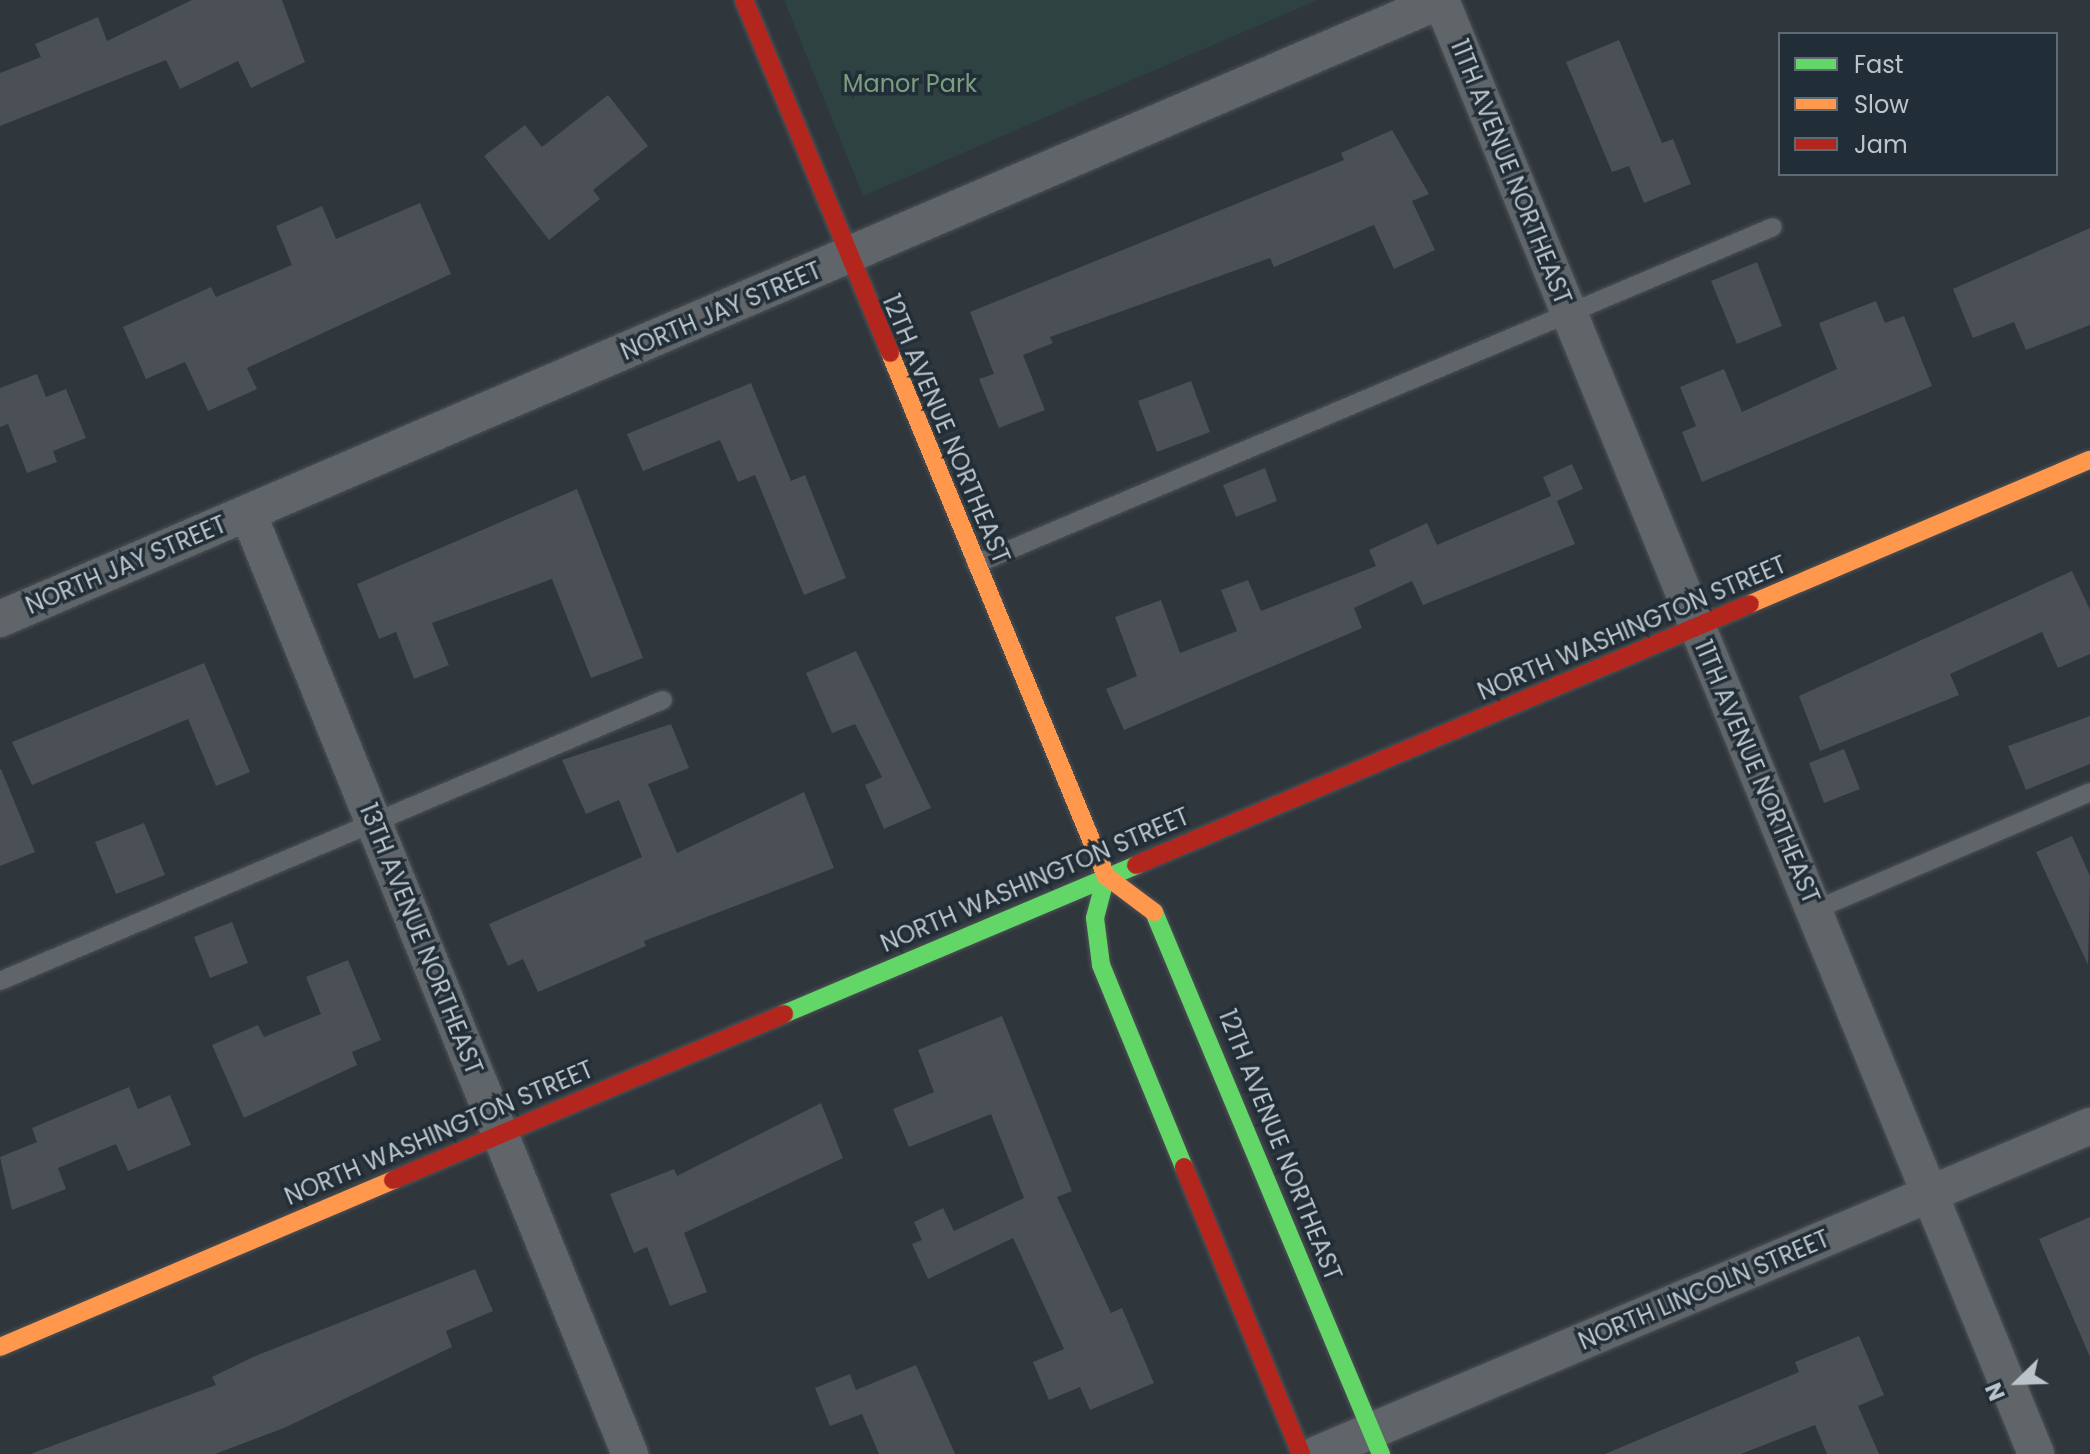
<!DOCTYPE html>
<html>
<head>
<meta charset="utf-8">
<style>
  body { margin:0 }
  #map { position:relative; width:2090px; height:1454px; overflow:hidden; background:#2f363c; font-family:Poppins,sans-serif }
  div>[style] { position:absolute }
  .green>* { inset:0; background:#2d4241 }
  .building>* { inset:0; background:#4a5055 }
  .roads { filter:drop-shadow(0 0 2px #4d5256) drop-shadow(0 0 2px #4d5256) }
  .lane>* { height:18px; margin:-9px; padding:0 9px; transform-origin:9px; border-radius:9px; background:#60656a }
  .street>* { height:36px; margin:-18px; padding:0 18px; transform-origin:18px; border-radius:18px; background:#60656a }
  .fast>* { height:18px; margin:-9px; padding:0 9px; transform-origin:9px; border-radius:9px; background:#63d668 }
  .slow>* { height:18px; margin:-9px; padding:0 9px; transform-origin:9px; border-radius:9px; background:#ff974d }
  .jam>* { height:18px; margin:-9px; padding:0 9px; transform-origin:9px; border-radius:9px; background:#b3261e }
  span { translate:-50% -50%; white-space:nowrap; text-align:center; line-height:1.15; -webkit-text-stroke:7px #222e37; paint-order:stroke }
  .park-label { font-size:24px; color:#7b9f7e }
  .street-label { font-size:24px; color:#bbc4cb }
  .legend { position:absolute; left:1778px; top:32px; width:280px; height:144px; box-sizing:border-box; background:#222e37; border:2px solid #5f6a72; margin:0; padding:10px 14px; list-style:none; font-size:24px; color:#bbc4cb }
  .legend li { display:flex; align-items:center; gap:16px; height:40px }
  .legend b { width:40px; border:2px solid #5f6a72 }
  .north { position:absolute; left:1978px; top:1342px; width:80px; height:80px; -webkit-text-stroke:6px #222e37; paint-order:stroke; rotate:247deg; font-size:22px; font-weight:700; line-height:32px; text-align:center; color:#bbc4cb }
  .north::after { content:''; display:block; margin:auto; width:28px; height:36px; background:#bbc4cb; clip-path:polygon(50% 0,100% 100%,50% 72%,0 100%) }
</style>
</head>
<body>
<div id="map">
  <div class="green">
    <i style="clip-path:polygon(784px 0,1318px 0,863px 196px)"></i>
  </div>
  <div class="building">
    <i style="clip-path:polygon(192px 0,282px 0,305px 62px,251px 88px,238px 61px,180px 89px,166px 60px,0 126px,0 73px,41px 57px,35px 44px,98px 17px,107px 41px)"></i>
    <i style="clip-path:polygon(1619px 40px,1662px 143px,1673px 139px,1691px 184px,1644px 203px,1629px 166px,1612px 172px,1566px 62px)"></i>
    <i style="clip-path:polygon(608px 95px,648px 146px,593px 190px,600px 199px,549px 240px,484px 156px,525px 125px,542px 147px)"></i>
    <i style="clip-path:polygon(1392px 130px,1429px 194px,1412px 201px,1435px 250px,1394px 269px,1374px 225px,1274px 267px,1270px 258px,1050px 337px,1053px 343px,1023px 355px,1045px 410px,999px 428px,979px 379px,994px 374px,970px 312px,1344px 160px,1341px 153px)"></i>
    <i style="clip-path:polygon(420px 203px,451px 274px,247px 368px,257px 389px,208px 411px,185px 362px,146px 379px,123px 327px,211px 287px,216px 297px,292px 265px,276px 226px,322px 206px,336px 239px)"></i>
    <i style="clip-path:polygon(2090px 228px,2090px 325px,2026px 350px,2014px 322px,1973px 338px,1953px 289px)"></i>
    <i style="clip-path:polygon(1757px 262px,1782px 326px,1737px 344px,1711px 281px)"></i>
    <i style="clip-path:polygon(1876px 301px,1885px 323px,1904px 316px,1932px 386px,1702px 482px,1682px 432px,1696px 426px,1680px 387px,1724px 369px,1742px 412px,1837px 369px,1819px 323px)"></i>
    <i style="clip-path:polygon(37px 374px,46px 397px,66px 389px,86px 438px,53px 451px,57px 462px,27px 473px,8px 424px,0 427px,0 388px)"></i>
    <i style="clip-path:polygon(1191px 381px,1210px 432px,1157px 452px,1138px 401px)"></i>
    <i style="clip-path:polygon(751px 383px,791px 481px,805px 475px,846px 578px,804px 595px,755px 475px,738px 482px,720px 440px,643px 471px,627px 434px)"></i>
    <i style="clip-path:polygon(1572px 464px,1583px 489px,1557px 501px,1575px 544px,1423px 605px,1412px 581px,1354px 608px,1362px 628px,1124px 730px,1106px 689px,1137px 676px,1115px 617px,1161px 600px,1180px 653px,1237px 631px,1221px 590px,1248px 580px,1261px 611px,1376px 566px,1369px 550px,1427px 523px,1437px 545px,1551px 496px,1543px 477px)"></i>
    <i style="clip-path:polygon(1265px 468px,1277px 501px,1236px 517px,1223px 485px)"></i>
    <i style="clip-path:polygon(577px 489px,643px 658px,591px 678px,552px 579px,432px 623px,449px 665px,414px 679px,396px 632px,379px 639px,357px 584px)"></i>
    <i style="clip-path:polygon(2072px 571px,2090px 610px,2090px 654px,2058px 668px,2042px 632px,1950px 674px,1959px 695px,1820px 751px,1799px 696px)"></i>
    <i style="clip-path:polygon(856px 651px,931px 808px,884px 829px,865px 785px,882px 777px,855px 724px,832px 733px,806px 673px)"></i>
    <i style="clip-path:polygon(204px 663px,250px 772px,216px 786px,188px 719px,32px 785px,12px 742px)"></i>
    <i style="clip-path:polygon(2090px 716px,2090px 764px,2026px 790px,2008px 746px)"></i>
    <i style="clip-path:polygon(671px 724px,689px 768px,648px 784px,677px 853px,804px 792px,834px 868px,644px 941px,646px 946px,538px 992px,523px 959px,508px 966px,489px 924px,642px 857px,619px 800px,586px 814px,562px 760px)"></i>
    <i style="clip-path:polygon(1844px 749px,1860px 789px,1824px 803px,1809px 763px)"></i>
    <i style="clip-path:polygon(1px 769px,35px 852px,0 866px,0 770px)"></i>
    <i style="clip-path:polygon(144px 823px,165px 875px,116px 894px,95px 842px)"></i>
    <i style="clip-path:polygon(2072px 836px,2090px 876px,2088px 965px,2036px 852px)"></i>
    <i style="clip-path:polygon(232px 922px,248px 963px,210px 978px,194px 937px)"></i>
    <i style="clip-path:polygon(348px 960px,381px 1040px,352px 1052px,357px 1065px,244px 1118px,212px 1045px,258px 1025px,264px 1037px,321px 1014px,306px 977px)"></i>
    <i style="clip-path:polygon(1002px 1016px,1072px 1191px,1057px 1197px,1111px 1313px,1122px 1308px,1154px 1383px,1090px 1410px,1080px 1387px,1049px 1400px,1033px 1362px,1064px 1349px,1013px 1238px,928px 1279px,912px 1244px,922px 1240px,914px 1222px,943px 1208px,954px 1231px,1024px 1198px,991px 1114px,909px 1147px,893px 1109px,934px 1092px,918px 1050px)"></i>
    <i style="clip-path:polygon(129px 1087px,138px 1109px,170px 1095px,191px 1145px,128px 1171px,116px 1144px,58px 1168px,66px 1189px,12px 1210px,0 1157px,37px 1142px,32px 1128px)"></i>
    <i style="clip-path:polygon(821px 1103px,843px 1158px,684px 1233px,707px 1292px,670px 1306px,647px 1247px,634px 1253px,610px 1194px,674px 1169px,677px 1176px)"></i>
    <i style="clip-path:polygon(2090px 1217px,2090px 1357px,2039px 1239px)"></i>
    <i style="clip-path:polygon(475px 1269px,493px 1311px,446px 1331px,452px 1347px,284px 1428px,215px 1454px,30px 1454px,216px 1385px,212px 1377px,253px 1357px)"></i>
    <i style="clip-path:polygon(1859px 1336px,1884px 1395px,1858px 1406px,1879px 1454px,1827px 1454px,1815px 1425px,1741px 1454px,1605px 1454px,1799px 1372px,1795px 1362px)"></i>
    <i style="clip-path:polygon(916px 1365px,955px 1454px,879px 1454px,862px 1414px,830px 1426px,815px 1388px,850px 1374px,856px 1390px)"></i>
  </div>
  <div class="roads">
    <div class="lane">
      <i style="left:976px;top:564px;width:865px;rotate:-22.92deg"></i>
      <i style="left:1815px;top:910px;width:299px;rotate:-23.2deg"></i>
      <i style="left:0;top:981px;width:720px;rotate:-22.97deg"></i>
    </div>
    <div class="street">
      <i style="left:1441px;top:0;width:1571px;rotate:67.74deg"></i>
      <i style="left:248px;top:513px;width:1016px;rotate:67.91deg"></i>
      <i style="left:0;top:619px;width:1569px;rotate:-23.23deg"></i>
      <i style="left:1317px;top:1454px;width:840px;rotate:-22.99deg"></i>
    </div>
    <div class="fast">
      <i style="left:1106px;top:876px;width:43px;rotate:104.7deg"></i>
      <i style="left:1095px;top:918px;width:47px;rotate:82.7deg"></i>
      <i style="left:1101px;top:965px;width:218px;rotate:67.7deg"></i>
      <i style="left:1154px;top:912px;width:588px;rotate:67.28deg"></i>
      <i style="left:784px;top:1014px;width:382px;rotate:-22.9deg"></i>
    </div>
    <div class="slow">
      <i style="left:890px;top:353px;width:566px;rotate:67.56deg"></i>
      <i style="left:1106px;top:876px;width:60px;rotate:36.9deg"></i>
      <i style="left:1750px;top:604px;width:369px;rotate:-23deg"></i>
      <i style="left:0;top:1347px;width:427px;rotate:-23deg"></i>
    </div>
    <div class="jam">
      <i style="left:744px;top:0;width:382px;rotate:67.5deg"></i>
      <i style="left:1136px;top:865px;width:667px;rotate:-23.03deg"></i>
      <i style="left:1184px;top:1167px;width:310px;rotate:67.8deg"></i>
      <i style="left:393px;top:1180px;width:425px;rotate:-23deg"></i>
    </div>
  </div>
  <div class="park-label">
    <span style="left:910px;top:84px">Manor Park</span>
  </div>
  <div class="street-label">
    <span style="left:1511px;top:172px;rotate:68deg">11TH AVENUE NORTHEAST</span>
    <span style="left:721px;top:311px;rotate:-23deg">NORTH JAY STREET</span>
    <span style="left:946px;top:429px;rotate:67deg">12TH AVENUE NORTHEAST</span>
    <span style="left:126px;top:565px;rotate:-23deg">NORTH JAY STREET</span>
    <span style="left:1632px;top:628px;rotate:-23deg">NORTH WASHINGTON STREET</span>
    <span style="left:1757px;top:772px;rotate:67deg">11TH AVENUE NORTHEAST</span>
    <span style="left:1035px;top:880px;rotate:-23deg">NORTH WASHINGTON STREET</span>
    <span style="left:421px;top:939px;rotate:68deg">13TH AVENUE NORTHEAST</span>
    <span style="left:439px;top:1133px;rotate:-23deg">NORTH WASHINGTON STREET</span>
    <span style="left:1280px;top:1145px;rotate:68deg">12TH AVENUE NORTHEAST</span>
    <span style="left:1704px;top:1290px;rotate:-23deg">NORTH LINCOLN STREET</span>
  </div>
  <ul class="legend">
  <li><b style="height:10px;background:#63d668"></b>Fast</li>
  <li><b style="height:10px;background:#ff974d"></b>Slow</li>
  <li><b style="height:10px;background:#b3261e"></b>Jam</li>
  </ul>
  <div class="north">N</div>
</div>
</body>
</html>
